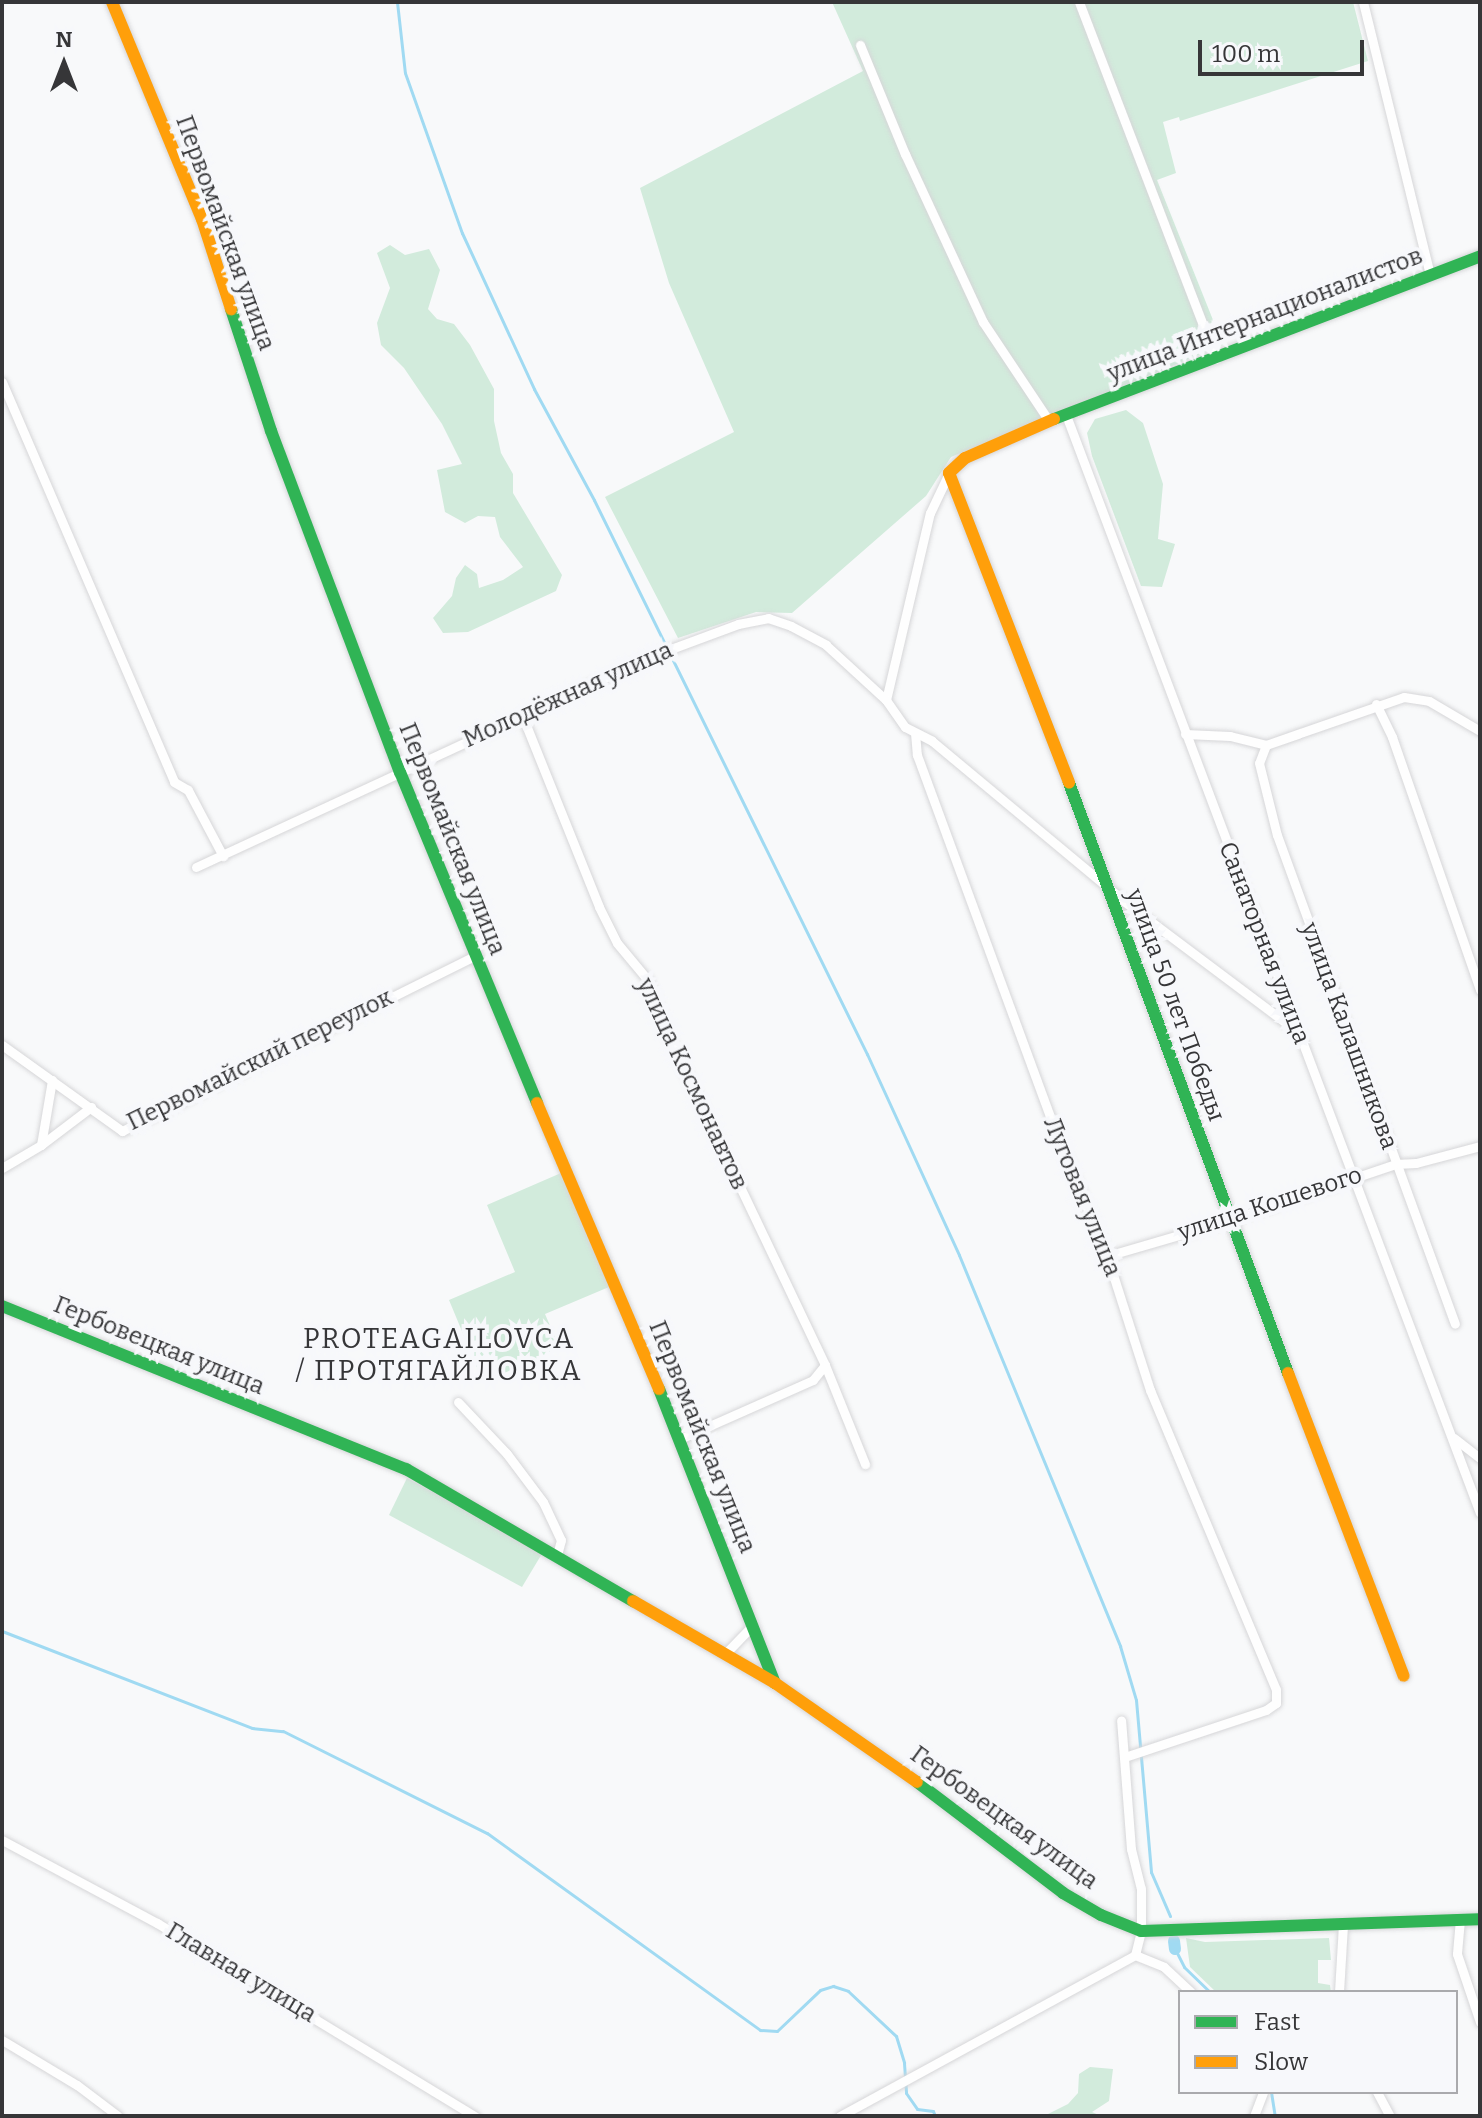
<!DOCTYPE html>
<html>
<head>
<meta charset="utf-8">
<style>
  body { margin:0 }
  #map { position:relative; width:1482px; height:2118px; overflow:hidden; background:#f8f9fa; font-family:Bitter,serif }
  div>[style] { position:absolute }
  .green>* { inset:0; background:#d2ebdc }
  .stream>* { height:3px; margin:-1.5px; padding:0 1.5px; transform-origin:1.5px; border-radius:1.5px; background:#a0daf2 }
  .canal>* { height:12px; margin:-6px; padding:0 6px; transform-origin:6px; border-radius:6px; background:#a0daf2 }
  .roads { filter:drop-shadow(0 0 2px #d6d6d8) drop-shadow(0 0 2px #d6d6d8) }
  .street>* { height:9px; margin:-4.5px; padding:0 4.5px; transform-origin:4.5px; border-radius:4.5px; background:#fefefe }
  .fast>* { height:12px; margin:-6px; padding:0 6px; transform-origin:6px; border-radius:6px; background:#30b455 }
  .slow>* { height:12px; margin:-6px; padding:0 6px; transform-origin:6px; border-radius:6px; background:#ff9f0a }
  span { translate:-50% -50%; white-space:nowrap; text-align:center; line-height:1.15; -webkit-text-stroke:8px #f7f8fb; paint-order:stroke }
  .street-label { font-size:24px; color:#363638 }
  .quarter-label { font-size:28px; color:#363638; letter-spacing:2px }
  .frame { position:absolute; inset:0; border:4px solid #363638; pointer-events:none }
  .legend { position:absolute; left:1178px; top:1990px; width:280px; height:104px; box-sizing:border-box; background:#f7f8fb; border:2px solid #aaaaad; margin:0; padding:10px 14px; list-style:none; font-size:24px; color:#363638 }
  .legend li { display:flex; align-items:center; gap:16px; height:40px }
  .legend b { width:40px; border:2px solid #aaaaad }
  .north { position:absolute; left:24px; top:24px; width:80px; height:80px; -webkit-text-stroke:6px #f7f8fb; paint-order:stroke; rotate:0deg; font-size:22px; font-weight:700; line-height:32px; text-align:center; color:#363638 }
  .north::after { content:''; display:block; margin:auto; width:28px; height:36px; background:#363638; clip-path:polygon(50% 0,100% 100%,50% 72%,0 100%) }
  .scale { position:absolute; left:1198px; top:40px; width:166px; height:36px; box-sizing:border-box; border:4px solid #363638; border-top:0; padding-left:10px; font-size:24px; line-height:28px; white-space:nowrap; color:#363638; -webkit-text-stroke:6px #f7f8fb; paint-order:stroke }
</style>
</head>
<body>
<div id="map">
  <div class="green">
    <i style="clip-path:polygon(832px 2px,1353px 2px,1368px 61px,1180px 121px,1179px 117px,1163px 122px,1176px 173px,1157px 180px,1223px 345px,951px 457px,926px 496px,792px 613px,756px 612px,678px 638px,605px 497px,734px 432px,669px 283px,640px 188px,863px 71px)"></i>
    <i style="clip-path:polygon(390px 245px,405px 255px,429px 249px,440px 270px,428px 309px,437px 319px,454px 324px,470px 345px,494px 389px,494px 421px,501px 453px,513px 474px,513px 493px,562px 575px,556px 591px,468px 632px,443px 633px,433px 618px,452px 596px,456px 578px,465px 565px,477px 574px,479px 588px,503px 580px,523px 567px,500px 537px,495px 517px,478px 516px,465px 523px,445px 512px,437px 470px,462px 464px,442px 424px,404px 368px,381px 345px,377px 323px,390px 288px,377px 253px)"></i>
    <i style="clip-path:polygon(1126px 410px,1143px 423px,1163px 484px,1158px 539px,1175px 544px,1162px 587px,1141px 586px,1092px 456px,1087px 433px,1095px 419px)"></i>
    <i style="clip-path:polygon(561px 1173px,609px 1287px,545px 1314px,560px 1349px,483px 1382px,449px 1300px,515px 1272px,487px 1205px)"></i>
    <i style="clip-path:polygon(407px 1478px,543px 1552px,522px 1587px,389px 1515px)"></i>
    <i style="clip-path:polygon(1186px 1938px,1205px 1942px,1329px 1938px,1331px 1960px,1318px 1960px,1318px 1983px,1330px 1985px,1331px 1992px,1216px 1992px,1190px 1967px)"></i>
    <i style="clip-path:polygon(1090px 2067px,1113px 2069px,1109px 2101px,1092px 2112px,1101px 2116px,1044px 2116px,1068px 2104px,1078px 2093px,1079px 2074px)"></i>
  </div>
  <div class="stream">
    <i style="left:397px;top:2px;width:71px;rotate:83.6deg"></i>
    <i style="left:405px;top:73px;width:170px;rotate:70.4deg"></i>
    <i style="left:462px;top:233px;width:172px;rotate:65.2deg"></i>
    <i style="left:534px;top:389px;width:126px;rotate:61.6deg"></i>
    <i style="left:594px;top:500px;width:618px;rotate:63.77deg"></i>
    <i style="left:867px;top:1054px;width:221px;rotate:65.4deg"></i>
    <i style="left:959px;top:1255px;width:423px;rotate:67.6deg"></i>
    <i style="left:1120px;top:1646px;width:56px;rotate:73.5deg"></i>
    <i style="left:1136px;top:1700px;width:173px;rotate:85deg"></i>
    <i style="left:1151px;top:1872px;width:48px;rotate:66.6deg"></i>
    <i style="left:2px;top:1631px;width:268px;rotate:21.2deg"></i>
    <i style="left:252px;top:1728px;width:31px;rotate:6deg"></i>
    <i style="left:283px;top:1731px;width:228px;rotate:26.6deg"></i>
    <i style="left:487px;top:1833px;width:337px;rotate:35.8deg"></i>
    <i style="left:760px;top:2030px;width:17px;rotate:3deg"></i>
    <i style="left:777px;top:2031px;width:59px;rotate:-43.6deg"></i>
    <i style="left:820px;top:1990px;width:14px;rotate:-17deg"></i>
    <i style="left:833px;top:1986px;width:16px;rotate:18deg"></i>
    <i style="left:848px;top:1991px;width:66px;rotate:43.2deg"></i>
    <i style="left:896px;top:2036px;width:28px;rotate:73deg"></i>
    <i style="left:904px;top:2063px;width:30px;rotate:86deg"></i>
    <i style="left:906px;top:2093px;width:19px;rotate:55deg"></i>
    <i style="left:917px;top:2109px;width:16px;rotate:7deg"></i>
    <i style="left:933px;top:2111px;width:5px;rotate:68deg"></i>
    <i style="left:1175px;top:1949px;width:20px;rotate:63deg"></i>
    <i style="left:1184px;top:1967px;width:36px;rotate:44deg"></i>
    <i style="left:1271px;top:2092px;width:24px;rotate:81deg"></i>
  </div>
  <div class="canal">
    <i style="left:1174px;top:1941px;width:8px;rotate:83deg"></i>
  </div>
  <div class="roads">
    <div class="street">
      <i style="left:1079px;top:2px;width:382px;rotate:69deg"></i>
      <i style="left:1363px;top:2px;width:281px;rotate:76.2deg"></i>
      <i style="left:860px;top:45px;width:118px;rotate:67.6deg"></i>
      <i style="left:905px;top:154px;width:185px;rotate:65.1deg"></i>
      <i style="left:983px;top:322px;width:119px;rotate:56.3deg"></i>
      <i style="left:2px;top:382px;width:435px;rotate:66.7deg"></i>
      <i style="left:174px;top:782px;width:16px;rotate:30deg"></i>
      <i style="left:188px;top:790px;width:75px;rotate:62.1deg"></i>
      <i style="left:1066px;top:415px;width:1173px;rotate:69.34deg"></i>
      <i style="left:886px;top:700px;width:192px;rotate:-76.8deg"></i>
      <i style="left:930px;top:513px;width:44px;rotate:-64.6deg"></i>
      <i style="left:1376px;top:704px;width:37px;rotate:64deg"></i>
      <i style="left:1392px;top:737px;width:268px;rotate:70.8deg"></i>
      <i style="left:522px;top:715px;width:207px;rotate:68.1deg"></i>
      <i style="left:599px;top:907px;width:40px;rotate:63.4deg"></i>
      <i style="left:617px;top:943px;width:47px;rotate:50.2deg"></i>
      <i style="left:647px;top:979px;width:65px;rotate:69.3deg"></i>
      <i style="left:670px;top:1040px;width:360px;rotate:64.5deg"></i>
      <i style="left:825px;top:1365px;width:19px;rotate:129deg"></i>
      <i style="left:813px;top:1380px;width:145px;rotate:156.1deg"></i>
      <i style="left:915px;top:733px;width:22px;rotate:85deg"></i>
      <i style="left:917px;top:755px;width:406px;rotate:69.8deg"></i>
      <i style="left:1057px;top:1136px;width:130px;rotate:67.4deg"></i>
      <i style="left:1107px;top:1256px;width:141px;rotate:72.2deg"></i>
      <i style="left:1150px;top:1390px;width:325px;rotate:67.2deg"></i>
      <i style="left:1276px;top:1690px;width:13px;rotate:90deg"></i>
      <i style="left:1276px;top:1703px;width:12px;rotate:145deg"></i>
      <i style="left:1266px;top:1710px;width:149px;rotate:161.6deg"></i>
      <i style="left:1185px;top:734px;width:45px;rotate:2.5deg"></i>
      <i style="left:1230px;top:736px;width:37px;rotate:14deg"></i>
      <i style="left:1266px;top:745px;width:146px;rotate:-19.2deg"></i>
      <i style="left:1404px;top:697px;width:25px;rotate:9deg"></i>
      <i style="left:1429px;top:701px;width:59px;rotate:30.5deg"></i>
      <i style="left:1266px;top:745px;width:19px;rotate:111deg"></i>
      <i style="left:1259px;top:763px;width:74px;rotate:76deg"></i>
      <i style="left:1277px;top:835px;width:520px;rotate:70deg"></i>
      <i style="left:196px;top:867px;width:502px;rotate:-24.83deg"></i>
      <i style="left:652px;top:656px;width:92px;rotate:-20.4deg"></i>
      <i style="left:738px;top:624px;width:31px;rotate:-11deg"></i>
      <i style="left:768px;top:618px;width:24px;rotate:19deg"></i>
      <i style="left:791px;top:626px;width:40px;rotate:28deg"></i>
      <i style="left:826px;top:645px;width:81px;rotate:42.5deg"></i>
      <i style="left:886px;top:700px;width:33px;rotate:55deg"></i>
      <i style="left:905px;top:727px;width:30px;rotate:27deg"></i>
      <i style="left:932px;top:741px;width:251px;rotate:39.8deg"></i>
      <i style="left:1125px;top:902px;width:215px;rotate:36.9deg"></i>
      <i style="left:2px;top:1045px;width:148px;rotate:35.6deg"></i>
      <i style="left:122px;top:1131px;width:393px;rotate:-26.4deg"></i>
      <i style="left:41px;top:1145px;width:66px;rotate:-80.4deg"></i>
      <i style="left:2px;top:1168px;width:45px;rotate:-30.5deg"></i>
      <i style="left:41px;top:1145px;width:63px;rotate:-37.2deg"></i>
      <i style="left:1107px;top:1256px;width:128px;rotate:-16.3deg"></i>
      <i style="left:1230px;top:1220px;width:174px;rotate:-18.7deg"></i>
      <i style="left:1395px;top:1164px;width:21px;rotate:-3deg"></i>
      <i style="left:1416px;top:1163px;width:66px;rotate:-14.9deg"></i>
      <i style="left:825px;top:1365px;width:107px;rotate:68deg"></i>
      <i style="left:458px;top:1402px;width:71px;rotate:46.7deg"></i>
      <i style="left:507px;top:1454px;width:60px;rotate:53.1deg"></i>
      <i style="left:543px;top:1502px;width:42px;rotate:64.7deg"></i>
      <i style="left:561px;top:1540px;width:16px;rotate:105deg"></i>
      <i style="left:1454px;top:1438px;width:33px;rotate:38deg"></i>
      <i style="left:725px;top:1654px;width:39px;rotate:-46deg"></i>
      <i style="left:2px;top:1840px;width:176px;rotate:28.2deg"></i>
      <i style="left:157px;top:1923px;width:372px;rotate:31.3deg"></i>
      <i style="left:1460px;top:1919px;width:35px;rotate:95deg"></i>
      <i style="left:1457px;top:1954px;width:72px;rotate:71.3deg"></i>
      <i style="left:1135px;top:1955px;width:31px;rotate:22deg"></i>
      <i style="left:1164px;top:1967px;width:37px;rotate:43deg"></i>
      <i style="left:1339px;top:1992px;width:68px;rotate:-86.6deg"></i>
      <i style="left:2px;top:2040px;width:87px;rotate:31deg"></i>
      <i style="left:77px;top:2085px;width:51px;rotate:37.1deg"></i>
      <i style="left:1377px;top:2092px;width:27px;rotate:62deg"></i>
      <i style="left:840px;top:2116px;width:336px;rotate:-28.6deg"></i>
      <i style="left:1135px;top:1955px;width:25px;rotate:-76deg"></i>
      <i style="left:1141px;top:1931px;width:42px;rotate:-90deg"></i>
      <i style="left:1141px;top:1889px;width:41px;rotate:-104deg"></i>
      <i style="left:1131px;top:1849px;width:129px;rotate:-94.4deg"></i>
      <i style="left:1254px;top:2116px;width:26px;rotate:-69deg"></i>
    </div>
    <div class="fast">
      <i style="left:231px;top:309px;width:128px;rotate:71.8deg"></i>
      <i style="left:271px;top:431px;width:365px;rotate:69.3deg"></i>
      <i style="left:400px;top:772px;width:358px;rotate:67.5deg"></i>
      <i style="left:1054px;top:419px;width:456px;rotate:-20.9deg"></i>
      <i style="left:1069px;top:783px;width:629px;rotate:69.64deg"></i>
      <i style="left:2px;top:1306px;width:436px;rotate:22deg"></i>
      <i style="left:406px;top:1469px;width:263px;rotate:30.2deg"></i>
      <i style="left:659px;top:1389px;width:316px;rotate:68.5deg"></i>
      <i style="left:917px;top:1782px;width:183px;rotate:37.2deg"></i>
      <i style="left:1063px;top:1893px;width:44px;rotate:30.1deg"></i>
      <i style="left:1101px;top:1915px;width:43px;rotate:21.8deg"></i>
      <i style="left:1141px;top:1931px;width:339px;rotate:-2deg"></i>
    </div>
    <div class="slow">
      <i style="left:112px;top:2px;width:235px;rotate:67.5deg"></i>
      <i style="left:202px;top:219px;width:95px;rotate:72.1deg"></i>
      <i style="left:1054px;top:419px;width:97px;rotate:156.3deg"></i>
      <i style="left:965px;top:458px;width:22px;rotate:137deg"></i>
      <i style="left:949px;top:473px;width:332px;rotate:68.8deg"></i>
      <i style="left:537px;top:1103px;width:311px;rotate:66.9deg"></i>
      <i style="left:1288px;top:1373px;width:324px;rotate:69.1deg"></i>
      <i style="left:633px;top:1601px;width:164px;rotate:30deg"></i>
      <i style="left:775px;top:1683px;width:173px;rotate:34.9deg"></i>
    </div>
  </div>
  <div class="street-label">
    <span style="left:225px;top:233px;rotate:70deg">Первомайская улица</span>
    <span style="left:1265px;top:315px;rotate:-21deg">улица Интернационалистов</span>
    <span style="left:568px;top:695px;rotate:-24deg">Молодёжная улица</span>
    <span style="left:452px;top:839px;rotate:68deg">Первомайская улица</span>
    <span style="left:1264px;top:943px;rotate:69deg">Санаторная улица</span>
    <span style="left:1175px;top:1005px;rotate:70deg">улица 50 лет Победы</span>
    <span style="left:1349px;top:1036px;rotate:70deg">улица Калашникова</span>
    <span style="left:260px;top:1060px;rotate:-26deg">Первомайский переулок</span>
    <span style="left:692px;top:1084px;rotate:65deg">улица Космонавтов</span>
    <span style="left:1082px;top:1197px;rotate:68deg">Луговая улица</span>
    <span style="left:1270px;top:1204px;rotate:-18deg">улица Кошевого</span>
    <span style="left:159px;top:1346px;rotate:22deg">Гербовецкая улица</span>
    <span style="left:702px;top:1437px;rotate:68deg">Первомайская улица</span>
    <span style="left:1004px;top:1818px;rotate:36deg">Гербовецкая улица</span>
    <span style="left:241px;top:1973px;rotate:31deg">Главная улица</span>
  </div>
  <div class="quarter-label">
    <span style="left:439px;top:1355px">PROTEAGAILOVCA<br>/ ПРОТЯГАЙЛОВКА</span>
  </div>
  <div class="frame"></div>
  <ul class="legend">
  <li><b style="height:10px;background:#30b455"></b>Fast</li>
  <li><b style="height:10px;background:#ff9f0a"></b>Slow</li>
  </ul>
  <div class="north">N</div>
  <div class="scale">100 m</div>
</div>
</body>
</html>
